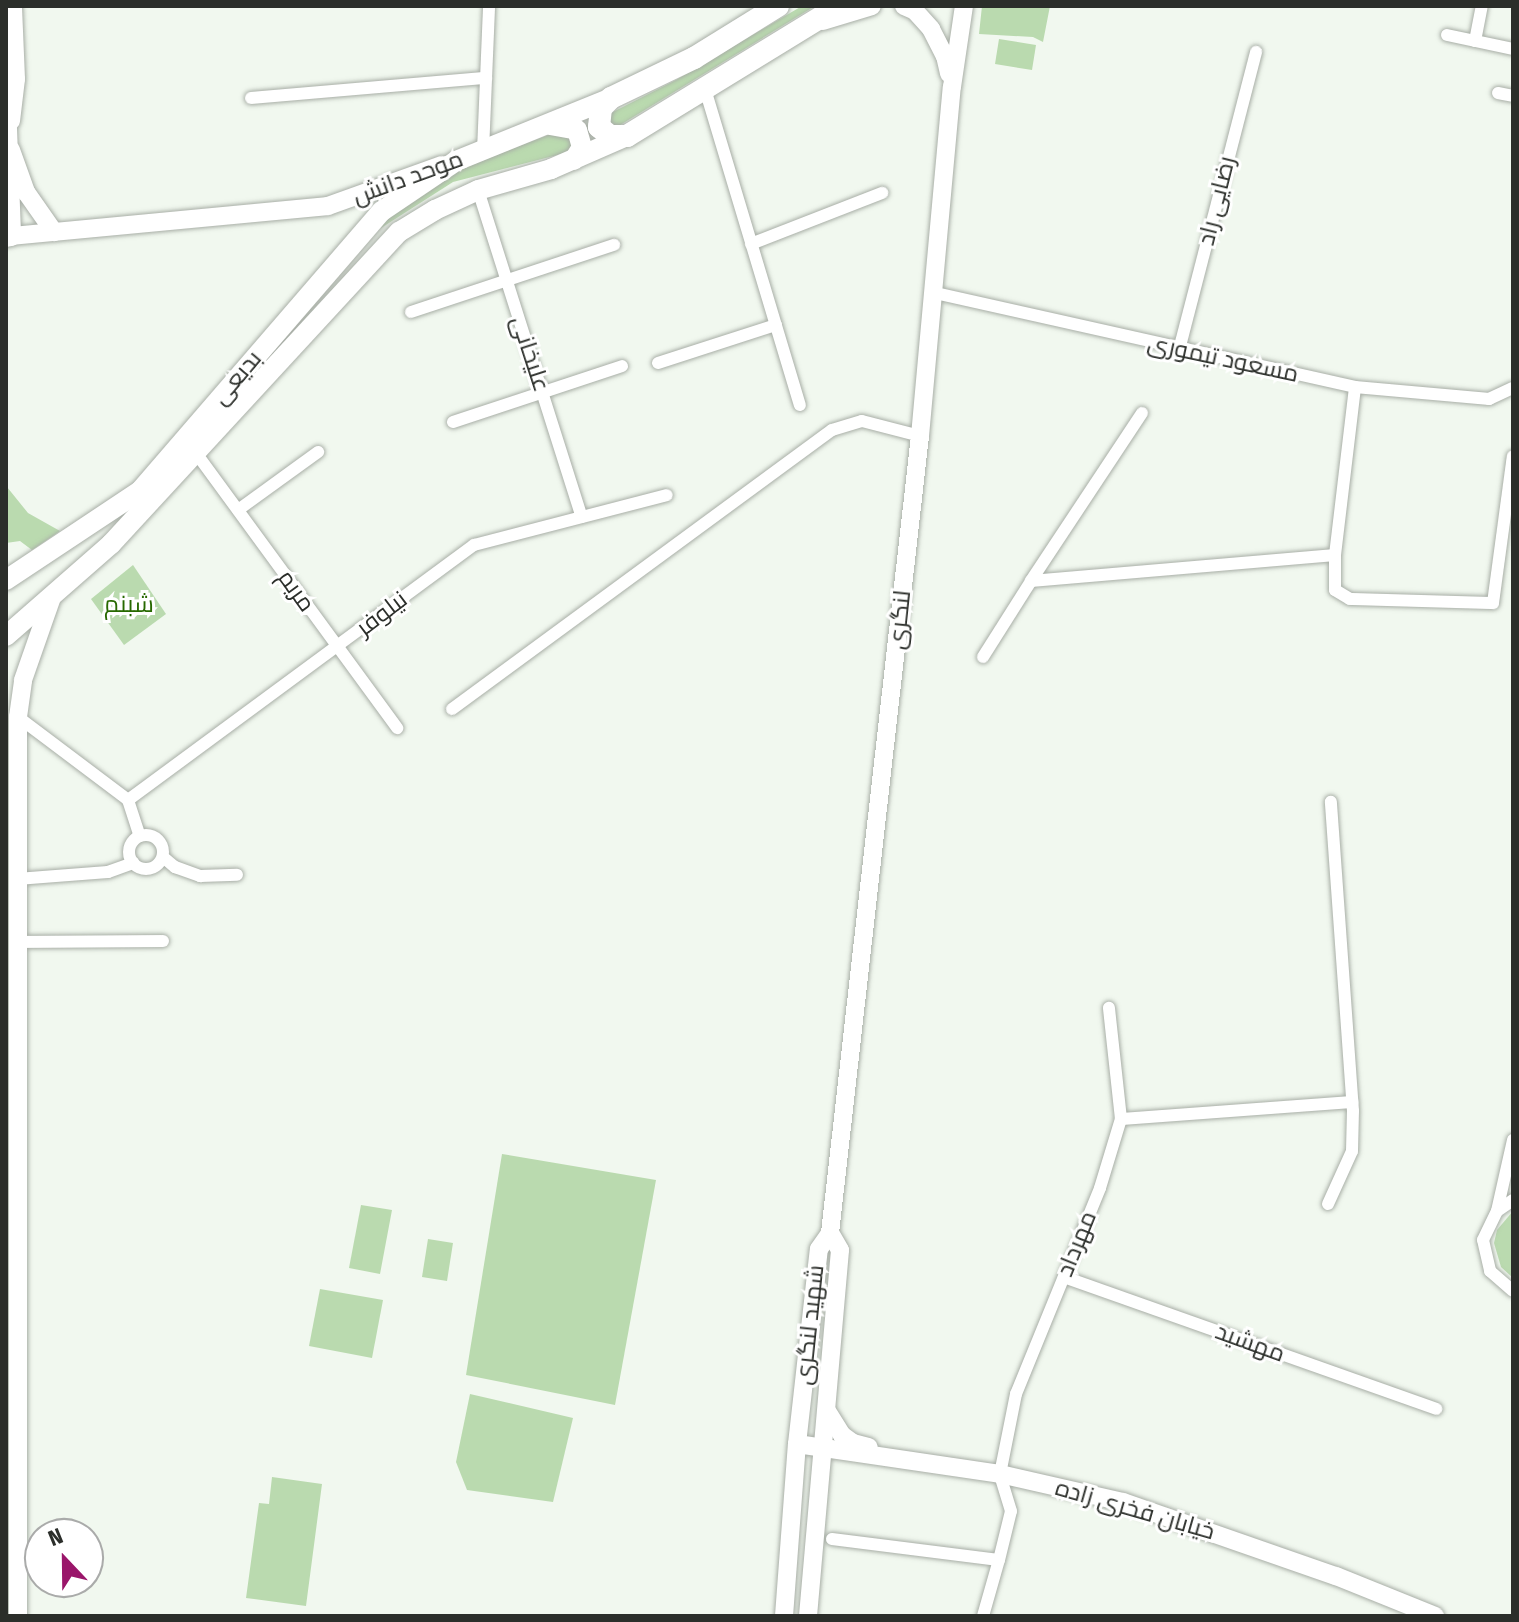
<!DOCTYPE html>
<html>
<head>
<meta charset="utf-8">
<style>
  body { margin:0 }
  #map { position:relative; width:1519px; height:1622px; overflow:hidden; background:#f1f8ef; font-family:"Fira Sans Condensed",Cairo,sans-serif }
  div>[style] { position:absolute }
  .green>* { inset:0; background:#badaaf }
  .roads { filter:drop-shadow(0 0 2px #a8aea6) drop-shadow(0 0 2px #a8aea6) }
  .street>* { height:12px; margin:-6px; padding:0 6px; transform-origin:6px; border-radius:6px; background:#fff }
  .street>.ring { margin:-6px; padding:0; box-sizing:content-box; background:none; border:12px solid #fff; border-radius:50% }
  .secondary>* { height:18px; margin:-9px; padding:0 9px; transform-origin:9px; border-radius:9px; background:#fff }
  .primary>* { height:20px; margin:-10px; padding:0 10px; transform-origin:10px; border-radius:10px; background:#fff }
  .highway>* { height:22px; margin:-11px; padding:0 11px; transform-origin:11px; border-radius:11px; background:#fff }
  span { translate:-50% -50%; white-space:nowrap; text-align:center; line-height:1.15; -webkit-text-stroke:6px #fff; paint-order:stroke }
  .street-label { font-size:24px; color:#2b2e2a }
  .park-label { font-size:24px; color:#276900 }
  .frame { position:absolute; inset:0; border:8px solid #2b2e2a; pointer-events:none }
  .north { position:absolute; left:24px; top:1518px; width:80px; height:80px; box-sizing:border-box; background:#fff; border:2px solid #aaabaa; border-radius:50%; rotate:338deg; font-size:22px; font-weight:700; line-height:32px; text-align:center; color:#2b2e2a }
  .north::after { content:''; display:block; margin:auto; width:28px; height:36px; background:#9a166a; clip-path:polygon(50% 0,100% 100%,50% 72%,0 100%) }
</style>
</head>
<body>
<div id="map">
  <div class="green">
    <i style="clip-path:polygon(802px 6px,815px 6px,612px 130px,607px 115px,676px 80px)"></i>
    <i style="clip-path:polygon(982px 6px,1050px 6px,1043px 42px,1033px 37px,979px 34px)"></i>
    <i style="clip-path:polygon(999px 39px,1036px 45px,1032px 70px,995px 64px)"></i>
    <i style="clip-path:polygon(559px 131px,574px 140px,569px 152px,453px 182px,381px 228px,385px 213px,471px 164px)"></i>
    <i style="clip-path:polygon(7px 487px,28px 513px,60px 531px,32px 550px,20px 541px,6px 543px)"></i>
    <i style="clip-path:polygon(133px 565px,166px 614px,124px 645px,91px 599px)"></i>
    <i style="clip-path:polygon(502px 1154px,656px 1180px,615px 1405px,466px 1375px)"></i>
    <i style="clip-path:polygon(361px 1205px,392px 1210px,380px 1274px,349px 1268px)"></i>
    <i style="clip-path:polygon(1513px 1211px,1513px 1278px,1501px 1267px,1494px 1243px,1497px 1230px)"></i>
    <i style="clip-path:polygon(428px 1239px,453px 1243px,447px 1281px,422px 1277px)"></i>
    <i style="clip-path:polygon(320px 1289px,383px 1300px,372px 1358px,309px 1346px)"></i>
    <i style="clip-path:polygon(470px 1394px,573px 1418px,553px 1502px,467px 1490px,456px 1462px)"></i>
    <i style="clip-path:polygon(272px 1477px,322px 1484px,306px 1606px,246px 1598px,259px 1503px,269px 1504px)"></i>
  </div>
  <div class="roads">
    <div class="street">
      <i style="left:1447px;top:35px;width:67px;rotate:12deg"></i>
      <i style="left:1475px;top:41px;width:36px;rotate:-79deg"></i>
      <i style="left:705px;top:89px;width:330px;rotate:73.3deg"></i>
      <i style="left:1498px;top:93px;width:15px;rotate:11deg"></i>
      <i style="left:251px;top:98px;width:236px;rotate:-4.9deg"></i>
      <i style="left:483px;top:151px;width:145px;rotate:-87.6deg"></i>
      <i style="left:478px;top:190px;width:343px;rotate:72.4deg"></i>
      <i style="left:751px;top:244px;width:141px;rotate:-21.3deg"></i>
      <i style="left:935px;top:293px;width:430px;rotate:12.6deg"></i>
      <i style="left:1355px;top:387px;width:135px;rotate:5.1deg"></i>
      <i style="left:1489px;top:399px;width:26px;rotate:-25deg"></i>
      <i style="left:411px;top:312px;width:214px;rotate:-18.3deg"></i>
      <i style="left:1179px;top:350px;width:308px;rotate:-75.5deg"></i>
      <i style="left:658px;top:363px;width:124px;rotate:-17.9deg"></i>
      <i style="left:1142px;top:413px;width:201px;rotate:123.5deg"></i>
      <i style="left:1031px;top:581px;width:305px;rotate:-4.9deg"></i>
      <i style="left:1335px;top:555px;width:169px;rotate:-83.2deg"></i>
      <i style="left:453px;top:422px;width:178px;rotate:-18.3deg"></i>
      <i style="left:196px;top:453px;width:341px;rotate:53.8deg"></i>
      <i style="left:238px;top:510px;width:99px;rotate:-35.9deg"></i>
      <i style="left:1335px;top:555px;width:35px;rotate:90deg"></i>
      <i style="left:1335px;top:590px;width:17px;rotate:31deg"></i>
      <i style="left:1350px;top:599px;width:143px;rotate:1.6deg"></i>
      <i style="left:1493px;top:603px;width:148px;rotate:-82.3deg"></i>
      <i style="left:983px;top:657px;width:90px;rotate:-57.7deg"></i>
      <i style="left:452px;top:709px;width:471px;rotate:-36.3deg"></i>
      <i style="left:832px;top:430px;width:31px;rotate:-17deg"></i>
      <i style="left:862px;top:421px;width:60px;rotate:14.5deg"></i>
      <i style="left:18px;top:717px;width:138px;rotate:37deg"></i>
      <i style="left:128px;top:800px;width:38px;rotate:72deg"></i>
      <i style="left:128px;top:800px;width:430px;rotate:-36.4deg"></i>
      <i style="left:474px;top:545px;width:199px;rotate:-14.5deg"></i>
      <i class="ring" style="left:129px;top:835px;width:22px;height:22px"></i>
      <i style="left:163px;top:857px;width:16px;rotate:40deg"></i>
      <i style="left:175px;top:867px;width:27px;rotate:20deg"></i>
      <i style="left:200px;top:876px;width:37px;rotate:-2deg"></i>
      <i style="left:17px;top:879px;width:91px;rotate:-4.4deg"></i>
      <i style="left:108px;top:872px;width:27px;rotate:-20deg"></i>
      <i style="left:17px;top:942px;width:146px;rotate:-0.4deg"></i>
      <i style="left:1121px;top:1119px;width:232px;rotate:-4.2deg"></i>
      <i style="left:1513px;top:1200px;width:19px;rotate:145deg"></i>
      <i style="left:1497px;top:1211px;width:32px;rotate:116deg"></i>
      <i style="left:1483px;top:1240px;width:32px;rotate:77deg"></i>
      <i style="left:1490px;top:1271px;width:30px;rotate:41deg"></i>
      <i style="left:1328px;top:1204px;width:58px;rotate:-65.6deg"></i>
      <i style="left:1352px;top:1151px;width:40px;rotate:-88.6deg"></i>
      <i style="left:1353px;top:1111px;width:310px;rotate:-94.1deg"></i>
      <i style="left:1497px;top:1211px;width:73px;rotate:-77.3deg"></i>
      <i style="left:1064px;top:1277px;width:395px;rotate:19.5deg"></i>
      <i style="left:832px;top:1539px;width:168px;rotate:7.2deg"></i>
      <i style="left:999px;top:1560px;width:50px;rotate:-76.2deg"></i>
      <i style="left:1011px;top:1511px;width:39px;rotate:-107deg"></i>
      <i style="left:1000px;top:1474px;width:82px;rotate:-78.7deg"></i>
      <i style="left:1016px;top:1394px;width:222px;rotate:-67.8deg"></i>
      <i style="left:1100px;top:1188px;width:72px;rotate:-73.1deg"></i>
      <i style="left:1121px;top:1119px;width:112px;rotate:-96.2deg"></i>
      <i style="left:983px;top:1616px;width:58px;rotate:-74.1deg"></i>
    </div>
    <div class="secondary">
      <i style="left:904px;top:6px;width:12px;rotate:24deg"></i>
      <i style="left:915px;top:11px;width:24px;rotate:48deg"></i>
      <i style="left:931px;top:29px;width:30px;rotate:63deg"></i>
      <i style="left:945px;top:56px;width:18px;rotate:77deg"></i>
      <i style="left:823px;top:21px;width:51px;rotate:-17deg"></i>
      <i style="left:11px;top:121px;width:42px;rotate:-83.2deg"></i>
      <i style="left:16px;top:79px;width:73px;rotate:-92.4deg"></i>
      <i style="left:11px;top:150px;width:45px;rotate:70.3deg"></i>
      <i style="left:26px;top:192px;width:49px;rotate:55deg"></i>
      <i style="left:11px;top:236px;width:318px;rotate:-5.4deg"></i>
      <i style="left:328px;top:206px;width:121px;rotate:-19.8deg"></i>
      <i style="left:827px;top:1411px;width:28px;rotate:58deg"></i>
      <i style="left:842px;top:1435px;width:14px;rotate:36deg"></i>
      <i style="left:853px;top:1443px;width:16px;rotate:14deg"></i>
      <i style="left:797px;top:1444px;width:205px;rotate:8.4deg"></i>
      <i style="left:1000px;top:1474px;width:126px;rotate:12.8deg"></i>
      <i style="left:1123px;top:1502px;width:225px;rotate:19.2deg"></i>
      <i style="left:1336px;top:1576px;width:107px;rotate:22deg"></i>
      <i style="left:18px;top:1616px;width:899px;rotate:-90deg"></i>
      <i style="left:18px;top:717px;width:37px;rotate:-82deg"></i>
      <i style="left:23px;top:680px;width:88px;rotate:-70.7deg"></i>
      <i style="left:784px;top:1616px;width:172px;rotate:-85.7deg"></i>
      <i style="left:797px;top:1444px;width:196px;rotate:-83.6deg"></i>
      <i style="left:819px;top:1249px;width:19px;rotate:-55deg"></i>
      <i style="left:830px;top:1233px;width:802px;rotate:-83.56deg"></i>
      <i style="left:920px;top:436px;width:350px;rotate:-84.8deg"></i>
      <i style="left:952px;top:87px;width:82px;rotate:-81.6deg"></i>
      <i style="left:808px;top:1616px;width:367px;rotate:-85deg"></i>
      <i style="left:840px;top:1250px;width:20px;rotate:-120deg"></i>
    </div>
    <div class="primary">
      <i style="left:6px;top:103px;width:133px;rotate:87.8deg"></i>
      <i style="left:11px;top:236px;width:5px;rotate:169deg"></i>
      <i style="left:550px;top:125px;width:27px;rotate:10deg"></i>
      <i style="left:577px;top:130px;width:18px;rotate:74deg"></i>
      <i style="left:582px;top:147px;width:15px;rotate:122deg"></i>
      <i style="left:6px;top:580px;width:161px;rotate:-33.6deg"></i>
      <i style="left:140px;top:491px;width:370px;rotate:-49.2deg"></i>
      <i style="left:382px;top:211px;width:89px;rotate:-34deg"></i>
      <i style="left:456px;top:161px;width:167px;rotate:-22.1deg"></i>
      <i style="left:6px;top:636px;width:140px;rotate:-41.2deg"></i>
      <i style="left:111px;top:544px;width:425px;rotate:-47.3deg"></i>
      <i style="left:399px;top:232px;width:42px;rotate:-31.4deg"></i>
      <i style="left:435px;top:210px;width:47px;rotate:-24.9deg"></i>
      <i style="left:478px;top:190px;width:76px;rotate:-16deg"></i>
      <i style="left:551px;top:169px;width:83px;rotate:-23.5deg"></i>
    </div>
    <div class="highway">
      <i style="left:778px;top:6px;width:99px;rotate:148.2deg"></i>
      <i style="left:694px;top:58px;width:92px;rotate:154.3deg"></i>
      <i style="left:611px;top:98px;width:14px;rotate:135deg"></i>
      <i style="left:601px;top:108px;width:19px;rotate:96deg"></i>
      <i style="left:599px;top:127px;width:14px;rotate:39deg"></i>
      <i style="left:610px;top:136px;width:17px"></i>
      <i style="left:627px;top:136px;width:249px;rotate:-31.5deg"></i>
    </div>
  </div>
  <div class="street-label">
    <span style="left:408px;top:178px;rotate:-20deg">موحد دانش</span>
    <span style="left:1217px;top:201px;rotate:-76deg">رضایی راد</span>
    <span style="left:530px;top:354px;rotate:72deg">علیخانی</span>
    <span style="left:1223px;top:359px;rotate:12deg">مسعود تیموری</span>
    <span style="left:237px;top:378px;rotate:-50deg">بدیعی</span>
    <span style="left:296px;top:591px;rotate:54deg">مریم</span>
    <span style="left:382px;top:614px;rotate:-37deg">نیلوفر</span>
    <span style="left:900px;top:620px;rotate:-84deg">لنگری</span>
    <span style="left:1077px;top:1244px;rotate:-68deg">مهرداد</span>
    <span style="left:810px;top:1325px;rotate:-84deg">شهید لنگری</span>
    <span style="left:1250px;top:1343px;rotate:20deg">مهشید</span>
    <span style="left:1135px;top:1510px;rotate:16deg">خیابان فخری زاده</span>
  </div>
  <div class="park-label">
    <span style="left:129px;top:605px">شبنم</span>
  </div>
  <div class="frame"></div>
  <div class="north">N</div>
</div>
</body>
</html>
